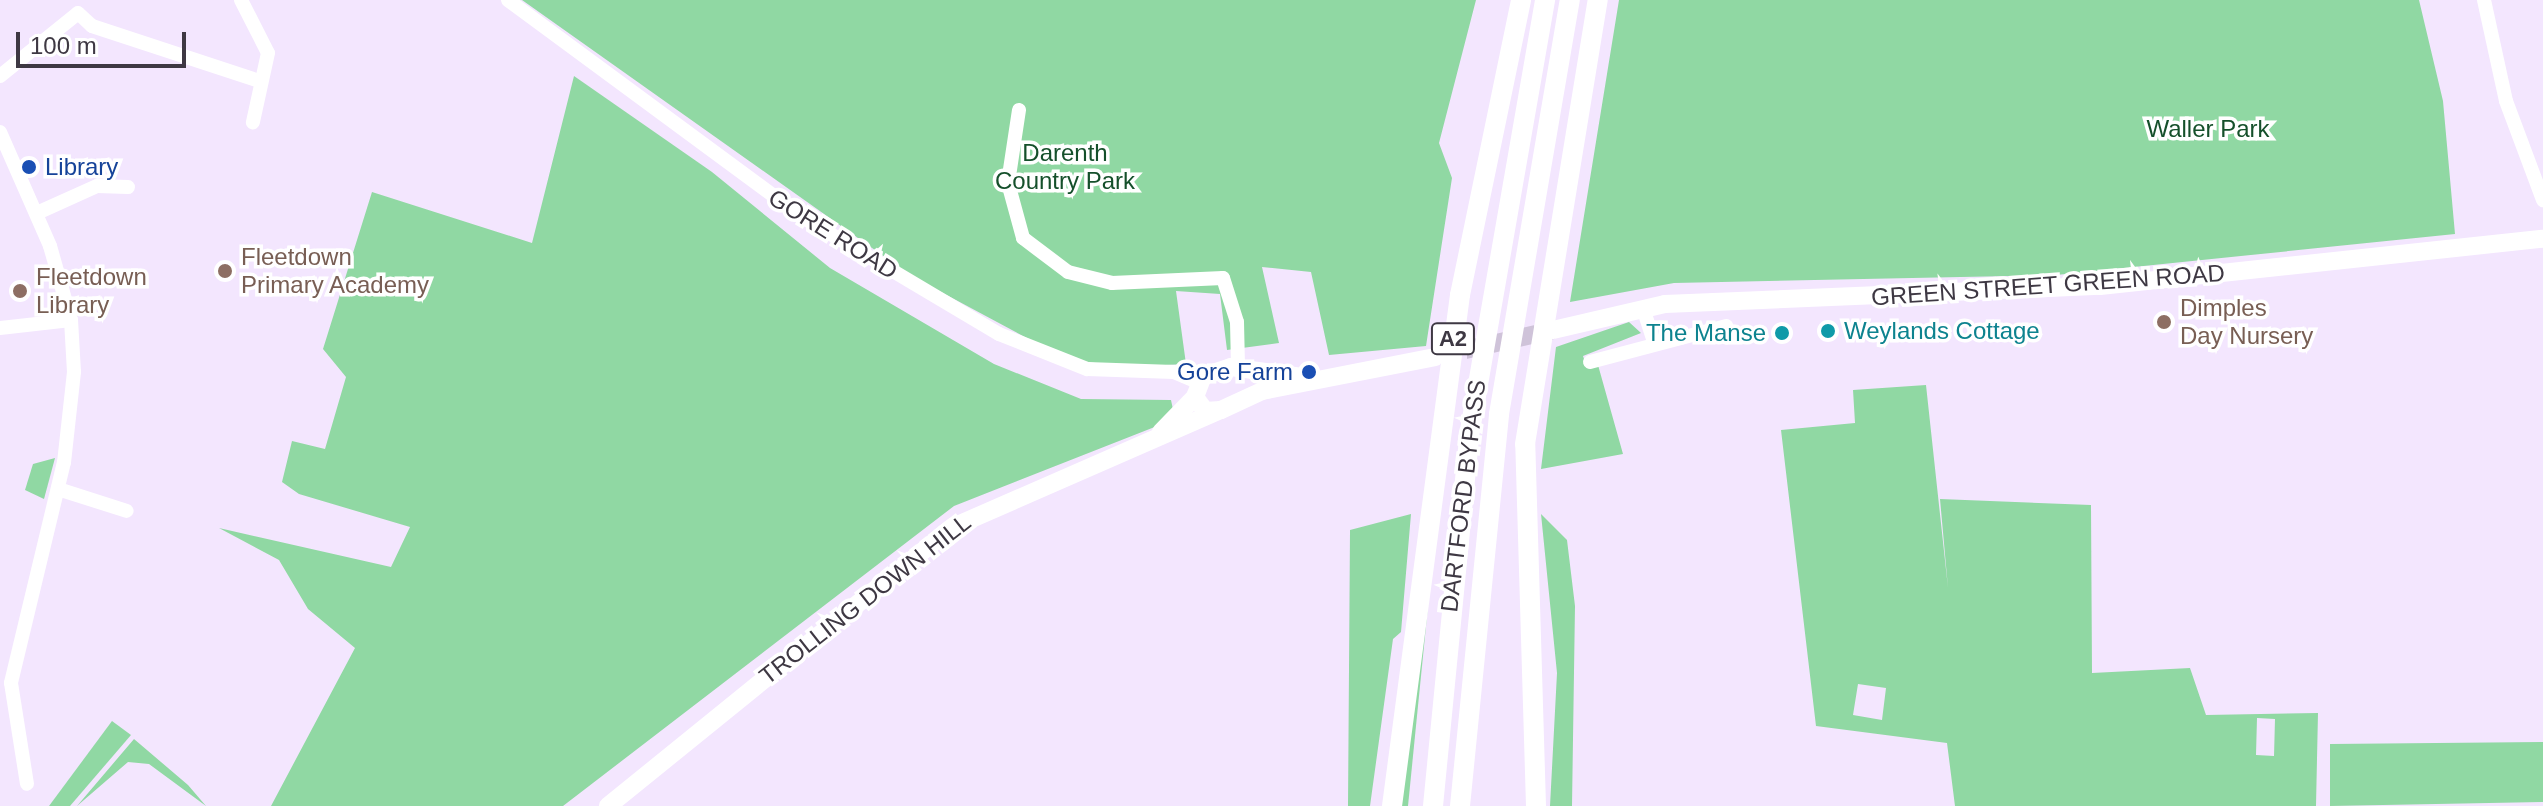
<!DOCTYPE html>
<html>
<head>
<meta charset="utf-8">
<style>
  body { margin:0 }
  #map { position:relative; width:2543px; height:806px; overflow:hidden; background:#f3e6fe; font-family:Arial,sans-serif }
  div>[style] { position:absolute }
  .green>* { inset:0; background:#90d8a3 }
  .major-tunnel>* { height:18px; margin-top:-9px; transform-origin:0; background:repeating-linear-gradient(90deg,#cfc3d9 0 18px,transparent 0 27px) }
  .minor>* { height:14px; margin:-7px; padding:0 7px; transform-origin:7px; border-radius:7px; background:#fff }
  .major>* { height:18px; margin:-9px; padding:0 9px; transform-origin:9px; border-radius:9px; background:#fff }
  .highway>* { height:20px; margin:-10px; padding:0 10px; transform-origin:10px; border-radius:10px; background:#fff }
  .dots>* { width:22px; height:22px; translate:-50% -50%; box-sizing:border-box; border:4px solid #fff; border-radius:50% }
  span { translate:-50% -50%; white-space:nowrap; text-align:center; line-height:1.15; -webkit-text-stroke:7px #fff; paint-order:stroke }
  .shield-label span { padding:2px 6px; background:#fff; border:2px solid; border-radius:6px; -webkit-text-stroke-width:0 }
  .shield-label { font-size:22px; color:#3e3843; font-weight:700 }
  .park-label { font-size:24px; color:#15502b }
  .transit-label { font-size:24px; color:#164399 }
  .left { translate:0 -50%; text-align:left }
  .right { translate:-100% -50%; text-align:right }
  .street-label { font-size:24px; color:#3e3843 }
  .education-label { font-size:24px; color:#785e54 }
  .culture-label { font-size:24px; color:#0d838f }
  .scale { position:absolute; left:16px; top:32px; width:170px; height:36px; box-sizing:border-box; border:4px solid #3e3843; border-top:0; padding-left:10px; font-size:24px; line-height:28px; white-space:nowrap; color:#3e3843; -webkit-text-stroke:6px #fff; paint-order:stroke }
</style>
</head>
<body>
<div id="map">
  <div class="green">
    <i style="clip-path:polygon(522px 0,1476px 0,1439px 143px,1452px 178px,1426px 346px,1329px 355px,1311px 272px,1262px 267px,1279px 343px,1227px 350px,1220px 294px,1176px 291px,1186px 364px,1124px 367px,1066px 359px,913px 277px)"></i>
    <i style="clip-path:polygon(1619px 0,2419px 0,2443px 101px,2455px 234px,2056px 275px,1674px 283px,1570px 302px)"></i>
    <i style="clip-path:polygon(574px 76px,712px 172px,830px 268px,994px 364px,1081px 399px,1171px 400px,1175px 419px,954px 506px,563px 806px,271px 806px,355px 648px,308px 609px,279px 560px,219px 528px,391px 567px,410px 527px,299px 494px,282px 482px,292px 441px,325px 449px,346px 377px,323px 349px,372px 192px,532px 243px)"></i>
    <i style="clip-path:polygon(1629px 322px,1641px 333px,1583px 356px,1587px 368px,1598px 365px,1623px 454px,1541px 469px,1556px 347px)"></i>
    <i style="clip-path:polygon(evenodd,1926px 385px,1948px 588px,1940px 499px,2091px 505px,2092px 673px,2190px 668px,2206px 715px,2318px 713px,2316px 806px,1955px 806px,1947px 743px,1816px 726px,1781px 430px,1855px 423px,1853px 390px,1926px 385px,1858px 684px,1886px 688px,1882px 720px,1853px 715px,1858px 684px,1926px 385px,2257px 718px,2275px 719px,2274px 756px,2256px 755px,2257px 718px)"></i>
    <i style="clip-path:polygon(55px 458px,44px 499px,25px 490px,33px 464px)"></i>
    <i style="clip-path:polygon(1411px 514px,1401px 632px,1393px 639px,1370px 806px,1348px 806px,1350px 530px)"></i>
    <i style="clip-path:polygon(1541px 514px,1567px 540px,1575px 606px,1572px 806px,1550px 806px,1557px 673px)"></i>
    <i style="clip-path:polygon(1431px 576px,1408px 806px,1401px 806px)"></i>
    <i style="clip-path:polygon(112px 721px,131px 735px,70px 806px,49px 806px)"></i>
    <i style="clip-path:polygon(134px 739px,188px 785px,206px 806px,149px 764px,128px 762px,77px 806px)"></i>
    <i style="clip-path:polygon(2543px 742px,2543px 802px,2330px 806px,2330px 744px)"></i>
  </div>
  <div class="major-tunnel">
    <i style="left:1439px;top:356px;width:117px;rotate:-12.8deg"></i>
  </div>
  <div class="minor">
    <i style="left:241px;top:0;width:59px;rotate:63deg"></i>
    <i style="left:268px;top:53px;width:71px;rotate:102.3deg"></i>
    <i style="left:508px;top:0;width:365px;rotate:36.4deg"></i>
    <i style="left:802px;top:217px;width:229px;rotate:30.7deg"></i>
    <i style="left:999px;top:334px;width:95px;rotate:21.7deg"></i>
    <i style="left:1087px;top:369px;width:87px;rotate:2deg"></i>
    <i style="left:1174px;top:372px;width:25px;rotate:23deg"></i>
    <i style="left:2484px;top:0;width:103px;rotate:77.7deg"></i>
    <i style="left:2506px;top:101px;width:106px;rotate:69.5deg"></i>
    <i style="left:0;top:76px;width:100px;rotate:-38.9deg"></i>
    <i style="left:78px;top:13px;width:19px;rotate:43deg"></i>
    <i style="left:92px;top:26px;width:176px;rotate:18.2deg"></i>
    <i style="left:1019px;top:110px;width:74px;rotate:98.6deg"></i>
    <i style="left:1008px;top:183px;width:57px;rotate:74.7deg"></i>
    <i style="left:1023px;top:238px;width:56px;rotate:37.1deg"></i>
    <i style="left:1068px;top:272px;width:45px;rotate:14deg"></i>
    <i style="left:1112px;top:283px;width:111px;rotate:-2.6deg"></i>
    <i style="left:1223px;top:278px;width:46px;rotate:72.3deg"></i>
    <i style="left:1237px;top:322px;width:45px;rotate:88.7deg"></i>
    <i style="left:0;top:132px;width:124px;rotate:66.3deg"></i>
    <i style="left:50px;top:246px;width:77px;rotate:74.2deg"></i>
    <i style="left:71px;top:320px;width:52px;rotate:86.7deg"></i>
    <i style="left:74px;top:372px;width:91px;rotate:96.3deg"></i>
    <i style="left:64px;top:462px;width:227px;rotate:103.5deg"></i>
    <i style="left:37px;top:213px;width:66px;rotate:-24.2deg"></i>
    <i style="left:97px;top:186px;width:31px;rotate:2deg"></i>
    <i style="left:1643px;top:308px;width:38px;rotate:72deg"></i>
    <i style="left:0;top:328px;width:71px;rotate:-6.4deg"></i>
    <i style="left:1590px;top:362px;width:141px;rotate:-14.8deg"></i>
    <i style="left:58px;top:489px;width:72px;rotate:17.7deg"></i>
    <i style="left:11px;top:683px;width:102px;rotate:81deg"></i>
  </div>
  <div class="major">
    <i style="left:1553px;top:330px;width:115px;rotate:-13.1deg"></i>
    <i style="left:1665px;top:304px;width:435px;rotate:-2.4deg"></i>
    <i style="left:2100px;top:286px;width:445px;rotate:-6.1deg"></i>
    <i style="left:1317px;top:379px;width:87px;rotate:-172.1deg"></i>
    <i style="left:1231px;top:367px;width:29px;rotate:162deg"></i>
    <i style="left:1203px;top:376px;width:22px;rotate:111deg"></i>
    <i style="left:1195px;top:397px;width:17px;rotate:54deg"></i>
    <i style="left:1205px;top:411px;width:16px;rotate:-4deg"></i>
    <i style="left:1221px;top:410px;width:45px;rotate:-24.9deg"></i>
    <i style="left:1262px;top:391px;width:176px;rotate:-11.1deg"></i>
    <i style="left:1161px;top:432px;width:49px;rotate:-45.8deg"></i>
    <i style="left:608px;top:806px;width:444px;rotate:-39deg"></i>
    <i style="left:953px;top:527px;width:292px;rotate:-23.6deg"></i>
  </div>
  <div class="highway">
    <i style="left:1392px;top:806px;width:516px;rotate:-82.42deg"></i>
    <i style="left:1460px;top:295px;width:301px;rotate:-78.3deg"></i>
    <i style="left:1433px;top:806px;width:372px;rotate:-84.4deg"></i>
    <i style="left:1469px;top:436px;width:443px;rotate:-80.1deg"></i>
    <i style="left:1460px;top:806px;width:394px;rotate:-84.3deg"></i>
    <i style="left:1499px;top:414px;width:420px;rotate:-80.3deg"></i>
    <i style="left:1536px;top:806px;width:362px;rotate:-91.7deg"></i>
    <i style="left:1525px;top:444px;width:450px;rotate:-80.7deg"></i>
  </div>
  <div class="dots">
    <i style="left:29px;top:167px;background:#1a4fb4"></i>
    <i style="left:225px;top:271px;background:#8d6e63"></i>
    <i style="left:20px;top:291px;background:#8d6e63"></i>
    <i style="left:2164px;top:322px;background:#8d6e63"></i>
    <i style="left:1828px;top:331px;background:#0f9aa8"></i>
    <i style="left:1782px;top:333px;background:#0f9aa8"></i>
    <i style="left:1309px;top:372px;background:#1a4fb4"></i>
  </div>
  <div class="shield-label">
    <span style="left:1453px;top:339px">A2</span>
  </div>
  <div class="park-label">
    <span style="left:2208px;top:129px">Waller Park</span>
    <span style="left:1065px;top:167px">Darenth<br>Country Park</span>
  </div>
  <div class="transit-label">
    <span class="left" style="left:45px;top:167px">Library</span>
    <span class="right" style="left:1293px;top:372px">Gore Farm</span>
  </div>
  <div class="street-label">
    <span style="left:833px;top:234px;rotate:32deg">GORE ROAD</span>
    <span style="left:2048px;top:285px;rotate:-4deg">GREEN STREET GREEN ROAD</span>
    <span style="left:1463px;top:496px;rotate:-83deg">DARTFORD BYPASS</span>
    <span style="left:865px;top:599px;rotate:-38deg">TROLLING DOWN HILL</span>
  </div>
  <div class="education-label">
    <span class="left" style="left:241px;top:271px">Fleetdown<br>Primary Academy</span>
    <span class="left" style="left:36px;top:291px">Fleetdown<br>Library</span>
    <span class="left" style="left:2180px;top:322px">Dimples<br>Day Nursery</span>
  </div>
  <div class="culture-label">
    <span class="left" style="left:1844px;top:331px">Weylands Cottage</span>
    <span class="right" style="left:1766px;top:333px">The Manse</span>
  </div>
  <div class="scale">100 m</div>
</div>
</body>
</html>
